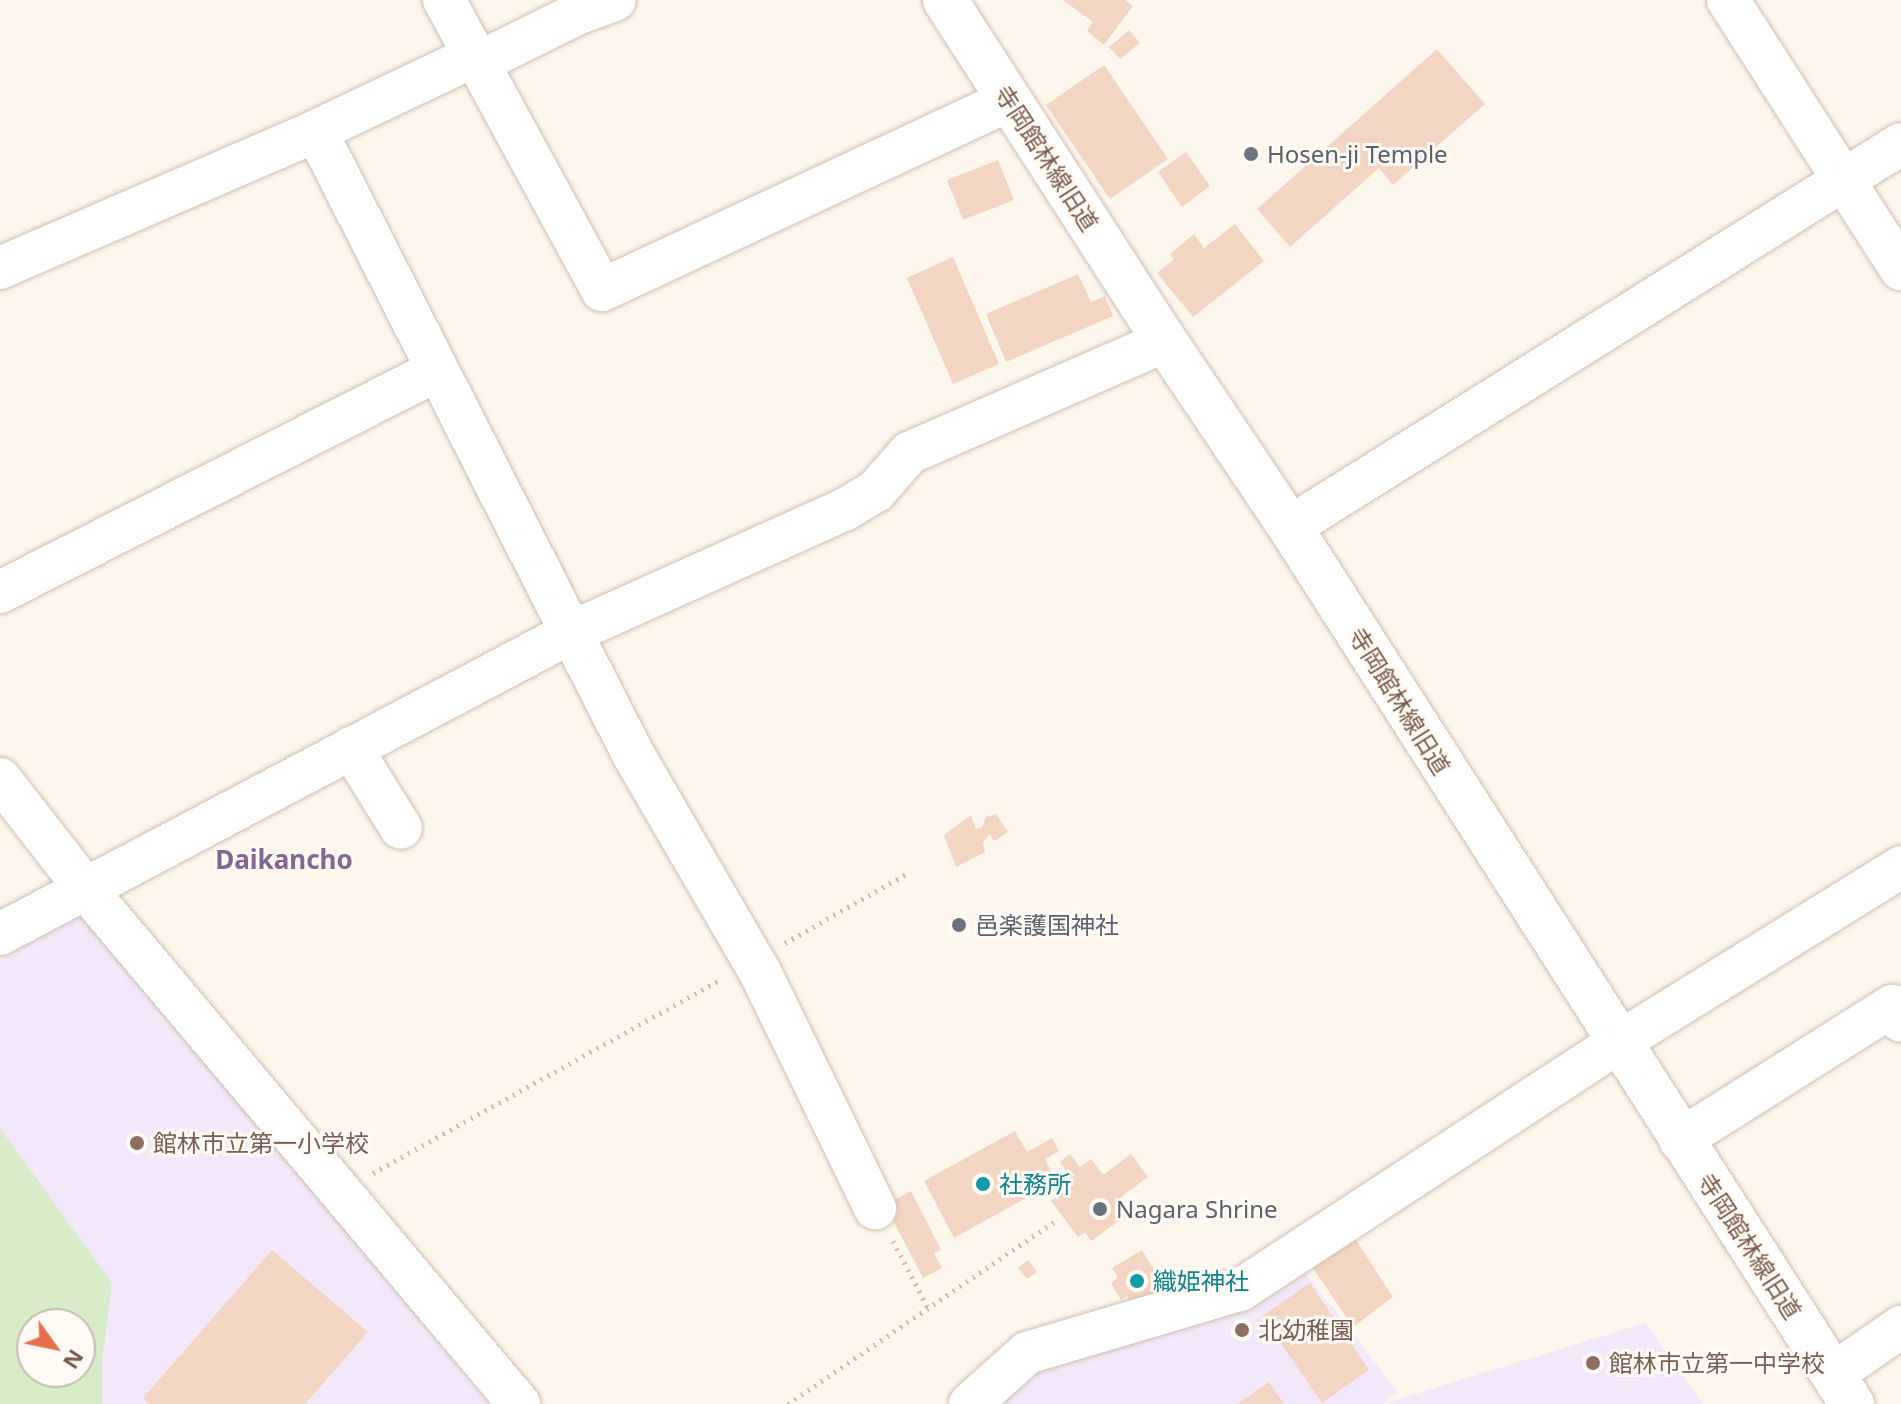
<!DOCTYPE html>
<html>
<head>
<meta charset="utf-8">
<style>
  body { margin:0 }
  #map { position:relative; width:1901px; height:1404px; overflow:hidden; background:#fdf6ec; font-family:"Noto Sans","Noto Sans JP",sans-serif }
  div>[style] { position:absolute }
  .education>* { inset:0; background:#f3e8fa }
  .green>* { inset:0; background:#d8ecc9 }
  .building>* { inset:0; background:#f3d5c3 }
  .path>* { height:5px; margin-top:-2.5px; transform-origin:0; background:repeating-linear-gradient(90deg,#d9b8a5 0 2px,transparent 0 8px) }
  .roads { filter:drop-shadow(0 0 2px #d1beb0) drop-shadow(0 0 2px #d1beb0) }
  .minor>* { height:42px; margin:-21px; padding:0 21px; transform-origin:21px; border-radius:21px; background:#fff }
  .tertiary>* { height:44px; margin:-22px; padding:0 22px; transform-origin:22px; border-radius:22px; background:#fff }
  .dots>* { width:22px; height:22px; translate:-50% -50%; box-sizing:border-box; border:4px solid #fffaf3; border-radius:50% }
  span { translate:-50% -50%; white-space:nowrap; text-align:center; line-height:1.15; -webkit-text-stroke:6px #fffaf3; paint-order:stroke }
  .worship-label { font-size:24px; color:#5b616d }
  .left { translate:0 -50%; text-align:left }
  .street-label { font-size:24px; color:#7a5c4d }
  .education-label { font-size:24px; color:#785e54 }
  .culture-label { font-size:24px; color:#0d838f }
  .neighbourhood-label { font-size:26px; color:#846695; font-weight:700 }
  .north { position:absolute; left:16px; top:1308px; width:80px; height:80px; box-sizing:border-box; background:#fffaf3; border:2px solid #cabbb1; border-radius:50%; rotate:123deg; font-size:22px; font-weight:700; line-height:32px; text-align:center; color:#7a5c4d }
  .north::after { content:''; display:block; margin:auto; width:28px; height:36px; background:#e76f51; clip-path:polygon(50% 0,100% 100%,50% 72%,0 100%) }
</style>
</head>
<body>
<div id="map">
  <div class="education">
    <i style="clip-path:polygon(evenodd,83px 912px,489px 1404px,0 1404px,0 961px,83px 912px,32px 1324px,80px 1324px,80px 1372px,32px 1372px,32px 1324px)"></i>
    <i style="clip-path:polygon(1296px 1261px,1398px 1392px,1383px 1404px,1645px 1323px,1703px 1404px,979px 1404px,1026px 1361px)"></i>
  </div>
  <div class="green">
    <i style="clip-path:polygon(evenodd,0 1128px,112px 1283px,102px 1362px,102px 1404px,0 1404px,0 1128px,32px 1324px,80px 1324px,80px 1372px,32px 1372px,32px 1324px)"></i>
  </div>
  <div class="building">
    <i style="clip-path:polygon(1063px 0,1125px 0,1133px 6px,1104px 45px,1087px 31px,1093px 22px)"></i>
    <i style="clip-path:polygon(1129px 30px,1140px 43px,1120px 59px,1109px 47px)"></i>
    <i style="clip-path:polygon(1437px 49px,1485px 104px,1393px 185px,1379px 168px,1290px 247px,1257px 209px)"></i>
    <i style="clip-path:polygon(1104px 65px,1168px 159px,1110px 199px,1046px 105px)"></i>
    <i style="clip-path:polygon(1186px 152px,1210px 186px,1182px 207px,1158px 172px)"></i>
    <i style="clip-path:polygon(998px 160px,1014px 200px,963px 220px,947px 180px)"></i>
    <i style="clip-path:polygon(1235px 224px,1264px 261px,1193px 317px,1157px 273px,1174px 259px,1170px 254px,1194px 234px,1204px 248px)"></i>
    <i style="clip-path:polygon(953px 257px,999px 364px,953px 384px,907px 278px)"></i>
    <i style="clip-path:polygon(1078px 274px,1091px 302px,1105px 296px,1113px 316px,1006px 362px,986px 314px)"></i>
    <i style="clip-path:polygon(996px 814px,1008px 832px,994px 841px,990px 834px,983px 842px,985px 852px,956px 867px,944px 835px,971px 815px,976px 829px,982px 827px,986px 817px)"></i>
    <i style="clip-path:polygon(1015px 1131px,1027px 1152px,1052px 1138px,1059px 1151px,1045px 1159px,1054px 1177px,1034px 1187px,1037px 1192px,954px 1238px,924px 1181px)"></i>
    <i style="clip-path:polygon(1070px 1154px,1080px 1167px,1091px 1159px,1103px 1175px,1131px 1154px,1148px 1177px,1121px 1197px,1131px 1212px,1091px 1241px,1085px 1232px,1078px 1237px,1051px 1201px,1059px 1195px,1051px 1185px,1067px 1172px,1060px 1162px)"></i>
    <i style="clip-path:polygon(911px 1191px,941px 1250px,934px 1253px,942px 1268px,923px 1278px,885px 1205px)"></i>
    <i style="clip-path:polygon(1356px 1240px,1393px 1297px,1353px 1327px,1313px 1268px)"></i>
    <i style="clip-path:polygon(272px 1250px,368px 1332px,305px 1404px,149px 1404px,143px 1398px)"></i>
    <i style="clip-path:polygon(1142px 1250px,1165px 1289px,1134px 1308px,1127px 1296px,1121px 1300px,1111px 1283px,1118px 1278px,1112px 1268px)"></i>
    <i style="clip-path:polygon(1028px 1260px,1037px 1272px,1027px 1279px,1018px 1268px)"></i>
    <i style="clip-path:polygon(1310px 1283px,1369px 1370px,1322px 1403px,1262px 1316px)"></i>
    <i style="clip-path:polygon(1269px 1382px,1284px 1404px,1237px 1404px)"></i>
  </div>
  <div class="path">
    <i style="left:785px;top:943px;width:139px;rotate:-29.7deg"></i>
    <i style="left:373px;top:1173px;width:398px;rotate:-29.1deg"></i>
    <i style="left:893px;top:1241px;width:76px;rotate:62.4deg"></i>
    <i style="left:788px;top:1404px;width:324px;rotate:-34.4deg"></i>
  </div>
  <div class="roads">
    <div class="minor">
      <i style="left:444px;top:0;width:330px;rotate:61.4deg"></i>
      <i style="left:602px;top:290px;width:449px;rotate:-25deg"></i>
      <i style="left:1728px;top:0;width:320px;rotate:57.3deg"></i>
      <i style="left:316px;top:131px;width:699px;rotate:63.03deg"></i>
      <i style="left:633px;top:754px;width:252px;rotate:59.8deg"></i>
      <i style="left:760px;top:972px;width:263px;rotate:64deg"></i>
      <i style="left:0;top:268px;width:344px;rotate:-23.4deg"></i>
      <i style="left:316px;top:131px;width:175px;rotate:-25.4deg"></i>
      <i style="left:474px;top:56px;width:18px"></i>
      <i style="left:492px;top:56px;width:97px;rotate:-26.3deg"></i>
      <i style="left:579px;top:13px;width:38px;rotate:-20deg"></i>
      <i style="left:1290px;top:527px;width:721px;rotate:-32.08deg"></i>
      <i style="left:0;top:592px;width:488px;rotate:-26.9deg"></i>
      <i style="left:351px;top:748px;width:94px;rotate:58deg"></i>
      <i style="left:0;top:779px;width:137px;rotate:52.1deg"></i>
      <i style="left:84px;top:887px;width:676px;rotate:49.92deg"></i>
      <i style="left:0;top:934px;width:647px;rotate:-27.83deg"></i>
      <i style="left:572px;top:632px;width:298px;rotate:-24.2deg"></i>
      <i style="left:844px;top:510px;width:37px;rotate:-31deg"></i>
      <i style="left:876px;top:491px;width:50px;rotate:-49deg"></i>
      <i style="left:909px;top:453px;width:279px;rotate:-23.6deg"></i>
      <i style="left:1680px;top:1140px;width:251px;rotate:-32.3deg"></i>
      <i style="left:1892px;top:1006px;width:17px;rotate:59deg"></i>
      <i style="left:1833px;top:1374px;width:83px;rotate:-34.7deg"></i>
      <i style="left:970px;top:1404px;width:76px;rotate:-41.8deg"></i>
      <i style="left:1027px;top:1353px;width:222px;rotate:-16.5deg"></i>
      <i style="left:1240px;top:1290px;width:453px;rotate:-33.2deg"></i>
      <i style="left:1619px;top:1042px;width:332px;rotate:-31.8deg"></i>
    </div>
    <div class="tertiary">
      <i style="left:945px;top:0;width:406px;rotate:57.2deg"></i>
      <i style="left:1165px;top:341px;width:224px;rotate:56.1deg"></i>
      <i style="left:1290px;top:527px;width:1042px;rotate:57.35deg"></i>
    </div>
  </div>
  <div class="dots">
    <i style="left:1251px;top:154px;background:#6b7280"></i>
    <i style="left:959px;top:925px;background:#6b7280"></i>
    <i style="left:137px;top:1143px;background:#8d6e63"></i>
    <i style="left:983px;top:1184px;background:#0f9aa8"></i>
    <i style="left:1100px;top:1209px;background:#6b7280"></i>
    <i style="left:1137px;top:1281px;background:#0f9aa8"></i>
    <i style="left:1242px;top:1330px;background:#8d6e63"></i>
    <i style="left:1593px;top:1363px;background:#8d6e63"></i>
  </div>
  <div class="worship-label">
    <span class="left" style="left:1267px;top:154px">Hosen-ji Temple</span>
    <span class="left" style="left:975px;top:925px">邑楽護国神社</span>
    <span class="left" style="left:1116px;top:1209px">Nagara Shrine</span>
  </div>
  <div class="street-label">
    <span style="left:1047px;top:158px;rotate:57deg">寺岡館林線旧道</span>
    <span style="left:1400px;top:701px;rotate:58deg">寺岡館林線旧道</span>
    <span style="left:1750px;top:1246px;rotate:57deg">寺岡館林線旧道</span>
  </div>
  <div class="education-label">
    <span class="left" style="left:153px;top:1143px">館林市立第一小学校</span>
    <span class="left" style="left:1258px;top:1330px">北幼稚園</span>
    <span class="left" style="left:1609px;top:1363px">館林市立第一中学校</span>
  </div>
  <div class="culture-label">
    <span class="left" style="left:999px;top:1184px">社務所</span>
    <span class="left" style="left:1153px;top:1281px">織姫神社</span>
  </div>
  <div class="neighbourhood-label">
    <span style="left:284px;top:860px">Daikancho</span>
  </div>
  <div class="north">N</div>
</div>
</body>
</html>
